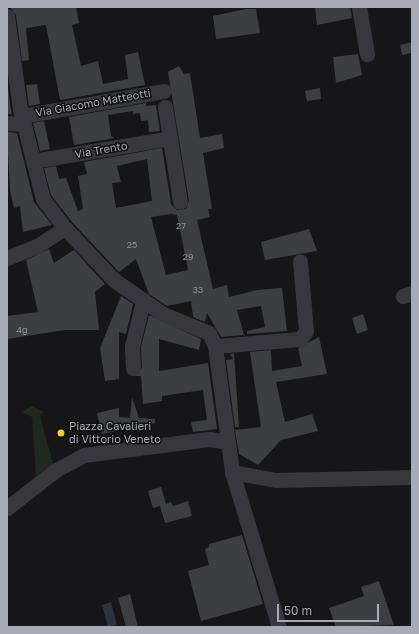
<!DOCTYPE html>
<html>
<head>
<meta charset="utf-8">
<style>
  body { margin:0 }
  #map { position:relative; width:419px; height:634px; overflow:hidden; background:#161618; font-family:"Golos Text",sans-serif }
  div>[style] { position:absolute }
  .green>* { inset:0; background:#202822 }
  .water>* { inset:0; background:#2c323c }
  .building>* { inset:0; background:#3d3e42 }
  .street>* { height:15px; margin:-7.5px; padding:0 7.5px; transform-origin:7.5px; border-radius:7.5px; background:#37373d }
  .dots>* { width:11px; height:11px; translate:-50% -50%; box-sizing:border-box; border:2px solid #111113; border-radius:50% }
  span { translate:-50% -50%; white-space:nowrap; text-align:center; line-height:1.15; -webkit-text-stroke:3px #111113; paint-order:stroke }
  .number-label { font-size:9px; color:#8d8f9a }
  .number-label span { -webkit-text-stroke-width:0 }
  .street-label { font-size:11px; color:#a8aab8 }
  .poi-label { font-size:11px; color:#a8aab8 }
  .left { translate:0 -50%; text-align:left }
  .frame { position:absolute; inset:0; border:8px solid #a8aab8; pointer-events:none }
  .scale { position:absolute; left:277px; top:604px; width:102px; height:18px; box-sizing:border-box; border:2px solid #a8aab8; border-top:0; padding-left:5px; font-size:12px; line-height:14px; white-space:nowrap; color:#a8aab8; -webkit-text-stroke:3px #111113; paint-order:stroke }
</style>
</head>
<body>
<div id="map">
  <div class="green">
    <i style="clip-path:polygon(32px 406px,44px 412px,40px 415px,53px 464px,36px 476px,32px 417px,22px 412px)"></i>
  </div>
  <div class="water">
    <i style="clip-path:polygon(111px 602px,117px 625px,108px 627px,102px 605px)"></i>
  </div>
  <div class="building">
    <i style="clip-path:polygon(10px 7px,76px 7px,79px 23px,72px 25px,81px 66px,98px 61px,103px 84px,128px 79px,125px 55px,138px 52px,145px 85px,60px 100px,46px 25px,26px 28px,29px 60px,22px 61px,16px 15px)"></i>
    <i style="clip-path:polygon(315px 7px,350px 7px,352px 18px,317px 25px)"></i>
    <i style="clip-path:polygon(246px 9px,256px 9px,260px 33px,216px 39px,213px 16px)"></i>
    <i style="clip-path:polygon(412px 42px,412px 53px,402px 55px,400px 45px)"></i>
    <i style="clip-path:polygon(358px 54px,362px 75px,336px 83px,333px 57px)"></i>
    <i style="clip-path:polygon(evenodd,179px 66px,184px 74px,190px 73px,200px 138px,222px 134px,224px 148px,203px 153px,212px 209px,208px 209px,210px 217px,197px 220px,213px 289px,227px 285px,229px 297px,257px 290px,282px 288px,287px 331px,247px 334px,247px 331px,265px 327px,261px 306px,237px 310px,244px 335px,221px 337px,207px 313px,205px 322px,193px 317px,191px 301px,167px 306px,149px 294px,136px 259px,119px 272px,72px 222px,51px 195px,44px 168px,56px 166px,59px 179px,66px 178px,78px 211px,83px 209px,78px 176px,87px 174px,84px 162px,162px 148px,171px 204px,177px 210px,186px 209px,189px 201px,168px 72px,179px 66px,147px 159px,152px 201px,116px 208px,112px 183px,121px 182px,117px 166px,147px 159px,179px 66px,171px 214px,177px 215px,188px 270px,166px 275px,151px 217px,171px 214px)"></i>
    <i style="clip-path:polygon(7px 81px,11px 110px,12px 114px,7px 114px)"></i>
    <i style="clip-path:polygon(37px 84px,40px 104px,29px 106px,26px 85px)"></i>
    <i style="clip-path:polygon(320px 88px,321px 99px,307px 101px,305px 91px)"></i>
    <i style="clip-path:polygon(146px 103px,146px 106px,156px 105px,160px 131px,149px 132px,148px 120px,141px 121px,140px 113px,133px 114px,133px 111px,108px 115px,111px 136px,115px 138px,74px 145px,69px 117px)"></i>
    <i style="clip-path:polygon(44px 121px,50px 149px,40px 151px,33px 123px)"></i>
    <i style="clip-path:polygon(7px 132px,17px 133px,34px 202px,52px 225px,23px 232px,20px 206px,14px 208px,10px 191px)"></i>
    <i style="clip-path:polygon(309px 229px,317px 251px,265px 260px,261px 242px)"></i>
    <i style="clip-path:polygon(49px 249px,54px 263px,74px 250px,105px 284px,95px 292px,99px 330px,65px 330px,7px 339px,7px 316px,38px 312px,26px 260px)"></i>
    <i style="clip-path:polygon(121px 296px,133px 304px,126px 334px,119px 332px,119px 379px,105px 381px,100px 348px)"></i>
    <i style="clip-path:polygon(363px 314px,368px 330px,357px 334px,352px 318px)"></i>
    <i style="clip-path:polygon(149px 315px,201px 339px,199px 350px,159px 339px,159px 371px,208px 363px,217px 429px,193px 432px,191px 422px,207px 420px,203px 390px,162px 396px,162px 401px,143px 404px,141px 376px,135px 376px,142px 368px,141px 347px)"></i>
    <i style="clip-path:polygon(319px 337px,327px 374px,276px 382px,285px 422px,312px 414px,318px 431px,281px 440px,258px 465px,239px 454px,235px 430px,261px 427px,250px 352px,271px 350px,272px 371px,302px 366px,298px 348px)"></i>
    <i style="clip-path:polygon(234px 353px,239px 427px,235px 427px,226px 360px,233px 359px,230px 354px)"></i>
    <i style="clip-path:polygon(132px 397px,139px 418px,155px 419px,155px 423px,102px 434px,97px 413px,119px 408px,119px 417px,130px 418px)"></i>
    <i style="clip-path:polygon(161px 487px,166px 504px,171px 502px,173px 506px,188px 501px,192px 516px,165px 523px,160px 506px,153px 508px,148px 491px)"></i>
    <i style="clip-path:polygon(242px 535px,263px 604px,201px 621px,188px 571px,209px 565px,205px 549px,209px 547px,209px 544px)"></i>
    <i style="clip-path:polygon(379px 581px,394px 625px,336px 627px,329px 608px,364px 596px,361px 587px)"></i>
    <i style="clip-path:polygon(130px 594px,138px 627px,126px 627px,118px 598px)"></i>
  </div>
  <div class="street">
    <i style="left:359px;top:7px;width:48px;rotate:80.3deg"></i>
    <i style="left:7px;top:16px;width:94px;rotate:82deg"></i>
    <i style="left:20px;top:109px;width:93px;rotate:75.7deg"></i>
    <i style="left:43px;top:199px;width:36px;rotate:53deg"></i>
    <i style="left:65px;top:228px;width:71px;rotate:46.7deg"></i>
    <i style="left:114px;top:280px;width:60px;rotate:34.8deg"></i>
    <i style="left:163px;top:314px;width:50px;rotate:22.4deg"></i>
    <i style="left:209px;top:333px;width:14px;rotate:65deg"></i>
    <i style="left:215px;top:346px;width:127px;rotate:82.3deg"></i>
    <i style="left:232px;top:472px;width:162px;rotate:73.1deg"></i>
    <i style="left:165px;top:107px;width:96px;rotate:81deg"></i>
    <i style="left:22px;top:116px;width:144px;rotate:-10deg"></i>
    <i style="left:7px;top:123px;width:16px;rotate:4deg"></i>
    <i style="left:33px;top:161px;width:139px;rotate:-9.5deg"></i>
    <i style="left:7px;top:258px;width:32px;rotate:-22deg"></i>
    <i style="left:37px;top:246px;width:33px;rotate:-33deg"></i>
    <i style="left:403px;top:296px;width:9px;rotate:-18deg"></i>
    <i style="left:215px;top:346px;width:85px;rotate:-4.7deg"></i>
    <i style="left:300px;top:339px;width:10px;rotate:-53deg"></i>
    <i style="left:306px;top:331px;width:70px;rotate:-94.9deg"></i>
    <i style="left:133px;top:368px;width:22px;rotate:-93deg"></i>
    <i style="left:132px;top:346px;width:46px;rotate:-76.3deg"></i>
    <i style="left:232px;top:472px;width:45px;rotate:10.3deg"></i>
    <i style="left:276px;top:480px;width:136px;rotate:-1.3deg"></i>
    <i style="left:7px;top:508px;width:62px;rotate:-37.8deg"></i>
    <i style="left:56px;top:470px;width:32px;rotate:-28deg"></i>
    <i style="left:84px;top:455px;width:126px;rotate:-7.3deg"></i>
    <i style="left:209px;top:439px;width:18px;rotate:9deg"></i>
  </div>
  <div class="dots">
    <i style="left:61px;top:433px;background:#f2cd34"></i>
  </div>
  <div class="number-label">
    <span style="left:181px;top:226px">27</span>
    <span style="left:132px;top:245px">25</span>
    <span style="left:188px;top:257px">29</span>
    <span style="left:198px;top:290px">33</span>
    <span style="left:22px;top:330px">4g</span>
  </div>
  <div class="street-label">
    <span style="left:93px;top:103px;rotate:-10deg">Via Giacomo Matteotti</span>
    <span style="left:101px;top:150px;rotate:-10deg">Via Trento</span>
  </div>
  <div class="poi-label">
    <span class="left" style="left:69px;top:433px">Piazza Cavalieri<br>di Vittorio Veneto</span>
  </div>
  <div class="frame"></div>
  <div class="scale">50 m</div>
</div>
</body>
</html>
